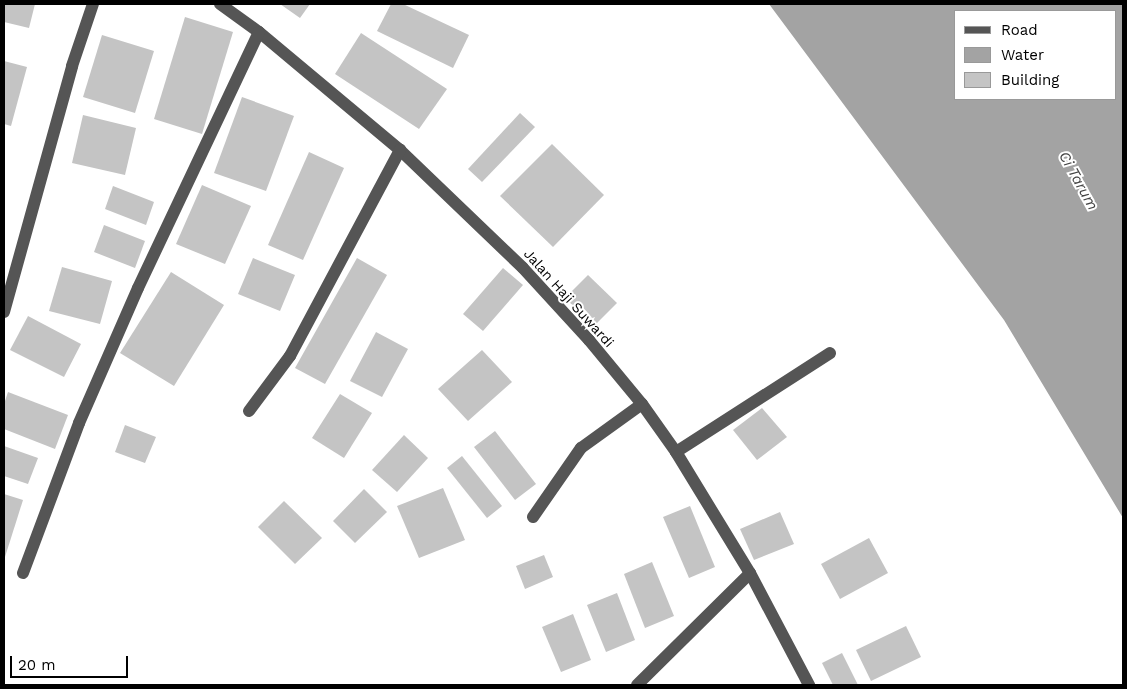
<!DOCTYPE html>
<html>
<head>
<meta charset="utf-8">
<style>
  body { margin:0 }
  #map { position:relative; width:1127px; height:689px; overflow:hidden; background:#fff; font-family:"Work Sans",sans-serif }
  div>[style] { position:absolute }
  .water>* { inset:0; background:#a3a3a3 }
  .building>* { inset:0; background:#c4c4c4 }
  .minor>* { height:12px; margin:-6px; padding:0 6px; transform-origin:6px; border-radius:6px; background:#555 }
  span { translate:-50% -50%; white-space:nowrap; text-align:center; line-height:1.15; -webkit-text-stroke:4px #fff; paint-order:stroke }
  .street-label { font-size:14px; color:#000 }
  .water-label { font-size:15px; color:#444; font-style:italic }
  .frame { position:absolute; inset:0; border:5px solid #000; pointer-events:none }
  .legend { position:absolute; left:954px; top:10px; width:162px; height:90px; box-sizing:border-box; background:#fff; border:1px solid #999; margin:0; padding:6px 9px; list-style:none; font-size:15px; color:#000 }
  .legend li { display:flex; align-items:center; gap:10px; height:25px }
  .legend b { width:25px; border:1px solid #999 }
  .scale { position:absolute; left:10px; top:656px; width:118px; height:22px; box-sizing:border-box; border:2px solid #000; border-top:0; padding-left:6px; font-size:15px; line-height:18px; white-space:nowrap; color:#000; -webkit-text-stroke:4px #fff; paint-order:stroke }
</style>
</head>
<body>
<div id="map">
  <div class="water">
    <i style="clip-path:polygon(evenodd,769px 4px,1123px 4px,1123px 518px,1004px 320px,769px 4px,956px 11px,1116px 11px,1116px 99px,956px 99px,956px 11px)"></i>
  </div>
  <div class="building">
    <i style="clip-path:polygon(4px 4px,35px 4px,29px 28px,4px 22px)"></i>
    <i style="clip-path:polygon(280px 4px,310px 4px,300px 18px)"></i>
    <i style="clip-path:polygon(391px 4px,403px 4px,469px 35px,453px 68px,377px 31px)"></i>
    <i style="clip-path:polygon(185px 17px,233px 32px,202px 134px,154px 119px)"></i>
    <i style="clip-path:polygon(361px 33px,447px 89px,419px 129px,335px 74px)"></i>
    <i style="clip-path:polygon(102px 35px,154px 51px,135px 113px,83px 97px)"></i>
    <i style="clip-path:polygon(4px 61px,27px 67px,11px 126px,4px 124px)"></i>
    <i style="clip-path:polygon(242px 97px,294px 116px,266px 191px,214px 173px)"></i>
    <i style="clip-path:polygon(520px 113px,535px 127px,482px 182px,468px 169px)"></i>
    <i style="clip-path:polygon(83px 115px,136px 128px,125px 175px,72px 163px)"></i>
    <i style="clip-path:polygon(552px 144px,604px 195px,553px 247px,500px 196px)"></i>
    <i style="clip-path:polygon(309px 152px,344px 168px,303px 260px,268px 245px)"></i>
    <i style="clip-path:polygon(202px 185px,251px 206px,225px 264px,176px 244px)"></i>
    <i style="clip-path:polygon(113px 186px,154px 202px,146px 225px,105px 209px)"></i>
    <i style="clip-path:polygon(104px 225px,145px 241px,135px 268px,94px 252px)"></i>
    <i style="clip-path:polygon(253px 258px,295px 275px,280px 311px,238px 294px)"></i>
    <i style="clip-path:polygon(357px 258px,387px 275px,325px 384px,295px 368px)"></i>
    <i style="clip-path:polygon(62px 267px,112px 281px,100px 324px,49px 311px)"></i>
    <i style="clip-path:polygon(503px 268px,523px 285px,483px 331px,463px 314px)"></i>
    <i style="clip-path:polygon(171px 272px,224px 305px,174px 386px,120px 353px)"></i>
    <i style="clip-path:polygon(588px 275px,617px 303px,594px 326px,565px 298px)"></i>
    <i style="clip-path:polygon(28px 316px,81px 344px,64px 377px,10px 350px)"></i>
    <i style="clip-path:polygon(376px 332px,408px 349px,382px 397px,350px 381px)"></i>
    <i style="clip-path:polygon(482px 350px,512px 382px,468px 421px,438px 389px)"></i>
    <i style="clip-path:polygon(8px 392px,68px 415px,55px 449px,4px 429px,4px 404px)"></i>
    <i style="clip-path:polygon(340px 394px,372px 413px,344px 458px,312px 438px)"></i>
    <i style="clip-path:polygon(762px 408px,787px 437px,757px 460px,733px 430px)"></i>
    <i style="clip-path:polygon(125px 425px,156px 437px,145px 463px,115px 452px)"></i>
    <i style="clip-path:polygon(495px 431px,536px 484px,515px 500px,474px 447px)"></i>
    <i style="clip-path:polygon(404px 435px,428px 458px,397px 492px,372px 470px)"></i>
    <i style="clip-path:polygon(4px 446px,38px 458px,28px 484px,4px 476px)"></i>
    <i style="clip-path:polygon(462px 456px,502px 506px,487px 518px,447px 468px)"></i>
    <i style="clip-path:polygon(443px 488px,465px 540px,419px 558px,397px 506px)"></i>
    <i style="clip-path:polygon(364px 489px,387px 512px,355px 543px,333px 521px)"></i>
    <i style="clip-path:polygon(4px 494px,23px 500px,5px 557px,4px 556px)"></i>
    <i style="clip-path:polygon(284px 501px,322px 538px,295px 564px,258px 527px)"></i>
    <i style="clip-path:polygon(690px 506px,715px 567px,689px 578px,663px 517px)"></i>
    <i style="clip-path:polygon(780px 512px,794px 544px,754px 560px,740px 529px)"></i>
    <i style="clip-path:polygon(869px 538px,888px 573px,840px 599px,821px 564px)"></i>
    <i style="clip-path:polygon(544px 555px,553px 577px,525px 589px,516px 566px)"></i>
    <i style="clip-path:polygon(652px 562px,674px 616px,645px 628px,624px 574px)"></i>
    <i style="clip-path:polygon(617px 593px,635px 640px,606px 652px,587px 605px)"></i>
    <i style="clip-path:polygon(573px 614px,591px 660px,561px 672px,542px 627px)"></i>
    <i style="clip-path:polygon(906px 626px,921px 657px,871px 681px,856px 650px)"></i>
    <i style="clip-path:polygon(842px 653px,858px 685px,833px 685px,822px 663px)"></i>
  </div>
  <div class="minor">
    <i style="left:220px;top:4px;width:48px;rotate:35.7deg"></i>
    <i style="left:259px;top:32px;width:184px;rotate:39.9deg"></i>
    <i style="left:400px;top:150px;width:170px;rotate:43.8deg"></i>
    <i style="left:523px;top:268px;width:98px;rotate:47.5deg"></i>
    <i style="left:589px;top:340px;width:83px;rotate:50.4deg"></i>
    <i style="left:642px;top:404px;width:59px;rotate:54.7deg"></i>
    <i style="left:676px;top:452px;width:142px;rotate:58.6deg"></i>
    <i style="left:750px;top:573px;width:127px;rotate:62.2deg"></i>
    <i style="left:4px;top:312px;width:255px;rotate:-74.5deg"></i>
    <i style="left:72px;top:66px;width:65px;rotate:-71.3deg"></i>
    <i style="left:249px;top:411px;width:69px;rotate:-53.3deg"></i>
    <i style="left:290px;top:356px;width:234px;rotate:-61.9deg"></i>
    <i style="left:676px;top:452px;width:183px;rotate:-32.7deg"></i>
    <i style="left:533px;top:517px;width:84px;rotate:-55.2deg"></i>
    <i style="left:581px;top:448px;width:75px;rotate:-35.8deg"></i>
    <i style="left:23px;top:573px;width:160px;rotate:-69.5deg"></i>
    <i style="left:79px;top:423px;width:147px;rotate:-66.4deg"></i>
    <i style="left:138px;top:288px;width:283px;rotate:-64.7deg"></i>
    <i style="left:637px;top:685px;width:159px;rotate:-44.7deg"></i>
  </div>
  <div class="street-label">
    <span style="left:569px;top:298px;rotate:48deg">Jalan Haji Suwardi</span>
  </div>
  <div class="water-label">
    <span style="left:1078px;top:181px;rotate:61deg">Ci Tarum</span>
  </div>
  <div class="frame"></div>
  <ul class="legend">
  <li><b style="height:6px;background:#555"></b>Road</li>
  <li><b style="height:14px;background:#a3a3a3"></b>Water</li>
  <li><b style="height:14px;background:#c4c4c4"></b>Building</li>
  </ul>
  <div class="scale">20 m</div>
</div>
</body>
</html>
